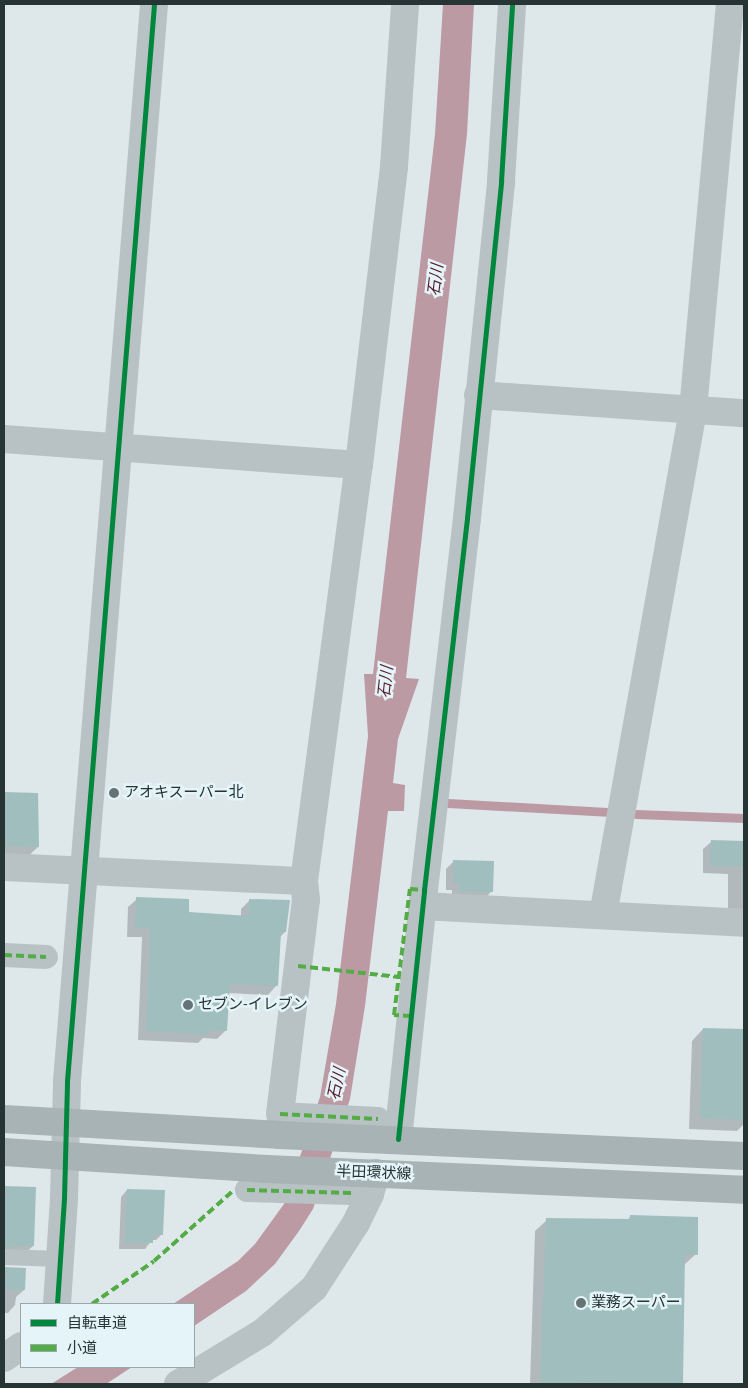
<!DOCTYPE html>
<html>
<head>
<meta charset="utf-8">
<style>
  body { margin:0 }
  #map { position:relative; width:748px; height:1388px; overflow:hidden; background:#dee8eb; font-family:"Source Sans 3","Noto Sans JP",sans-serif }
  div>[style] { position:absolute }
  .water>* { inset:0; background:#bc9aa4 }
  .shadow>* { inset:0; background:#0003 }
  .stream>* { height:9px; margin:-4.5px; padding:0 4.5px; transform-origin:4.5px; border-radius:4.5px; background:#bc9aa4 }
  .building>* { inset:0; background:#a0bebe }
  .service>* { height:16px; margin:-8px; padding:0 8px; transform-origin:8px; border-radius:8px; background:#b8c2c4 }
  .pedestrian>* { height:24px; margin:-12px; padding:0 12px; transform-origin:12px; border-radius:12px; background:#b8c2c4 }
  .minor>* { height:28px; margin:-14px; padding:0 14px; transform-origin:14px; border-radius:14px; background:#b8c2c4 }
  .tertiary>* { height:28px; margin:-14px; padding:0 14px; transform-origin:14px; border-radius:14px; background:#b8c2c4 }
  .secondary>* { height:28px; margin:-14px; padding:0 14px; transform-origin:14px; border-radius:14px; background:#a8b3b5 }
  .quiet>* { height:4px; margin-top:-2px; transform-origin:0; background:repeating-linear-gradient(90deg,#53ac45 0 8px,transparent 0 12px) }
  .cycleway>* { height:5px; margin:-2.5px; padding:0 2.5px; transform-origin:2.5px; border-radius:2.5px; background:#00873e }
  .dots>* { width:14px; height:14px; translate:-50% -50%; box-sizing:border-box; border:2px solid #e5f4f9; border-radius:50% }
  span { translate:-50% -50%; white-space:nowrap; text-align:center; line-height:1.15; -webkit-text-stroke:5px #e5f4f9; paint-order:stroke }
  .poi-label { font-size:15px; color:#263434 }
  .left { translate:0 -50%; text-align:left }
  .street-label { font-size:15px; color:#263434 }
  .water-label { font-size:16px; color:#551c29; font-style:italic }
  .frame { position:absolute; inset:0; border:5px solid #263434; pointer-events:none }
  .legend { position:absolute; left:20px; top:1303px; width:175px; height:65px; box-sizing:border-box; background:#e5f4f9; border:1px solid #99a7aa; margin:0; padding:6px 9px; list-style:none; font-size:15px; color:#263434 }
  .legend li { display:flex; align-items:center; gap:10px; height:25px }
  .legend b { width:25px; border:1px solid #99a7aa }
</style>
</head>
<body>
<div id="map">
  <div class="water">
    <i style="clip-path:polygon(443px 4px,474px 4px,467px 134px,406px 678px,419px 679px,398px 739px,393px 783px,405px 785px,404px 811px,388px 811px,365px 1006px,350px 1099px,313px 1209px,299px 1231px,275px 1264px,246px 1291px,194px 1326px,194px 1304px,173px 1304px,238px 1261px,255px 1244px,284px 1204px,320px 1097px,336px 1004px,368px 736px,364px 674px,373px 674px,435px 134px)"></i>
    <i style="clip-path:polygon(78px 1367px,132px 1367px,106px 1384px,51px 1384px)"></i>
  </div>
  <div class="shadow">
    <i style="clip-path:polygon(4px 793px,37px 794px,38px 847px,23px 861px,4px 861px)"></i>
    <i style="clip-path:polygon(711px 842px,744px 842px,744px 910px,728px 910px,728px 874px,703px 873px,703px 849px)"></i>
    <i style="clip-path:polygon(454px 861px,492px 891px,484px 899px,452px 898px,452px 890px,446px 890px,446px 869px)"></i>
    <i style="clip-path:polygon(137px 899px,188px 914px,241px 916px,241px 909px,250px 900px,285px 932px,279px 938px,276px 986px,268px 995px,229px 993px,226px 1030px,217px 1039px,203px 1038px,198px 1043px,138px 1040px,142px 937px,127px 937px,128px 907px)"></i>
    <i style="clip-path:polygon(703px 1029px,744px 1031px,744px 1124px,737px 1131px,689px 1129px,692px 1041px)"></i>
    <i style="clip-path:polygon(4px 1187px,35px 1188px,33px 1246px,21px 1257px,4px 1256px)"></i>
    <i style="clip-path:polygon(127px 1190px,162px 1234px,156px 1240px,152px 1240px,145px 1249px,119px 1249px,121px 1197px)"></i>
    <i style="clip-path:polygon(631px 1216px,696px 1254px,684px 1265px,682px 1384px,530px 1384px,535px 1231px,547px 1220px,626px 1221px)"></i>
    <i style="clip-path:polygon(4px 1268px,25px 1269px,24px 1290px,16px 1297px,15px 1305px,8px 1313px,4px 1313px)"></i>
  </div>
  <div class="stream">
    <i style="left:448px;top:803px;width:159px;rotate:3.2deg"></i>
    <i style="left:636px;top:814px;width:108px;rotate:2.1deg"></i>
  </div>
  <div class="building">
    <i style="clip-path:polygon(4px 792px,38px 793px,39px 847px,4px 846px)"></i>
    <i style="clip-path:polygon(711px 840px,744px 841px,744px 866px,710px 866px)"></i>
    <i style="clip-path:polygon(453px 860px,494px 861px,493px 892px,459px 891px,459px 883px,453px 883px)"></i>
    <i style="clip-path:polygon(136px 897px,189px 899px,189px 912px,249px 916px,249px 899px,290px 900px,286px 932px,281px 932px,278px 986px,230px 984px,227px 1031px,209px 1030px,208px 1035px,146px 1031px,150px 929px,135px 928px)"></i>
    <i style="clip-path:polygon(703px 1028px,744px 1029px,744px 1120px,700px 1118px)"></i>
    <i style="clip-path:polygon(4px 1186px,36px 1187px,34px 1246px,4px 1247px)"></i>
    <i style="clip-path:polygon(127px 1189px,165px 1190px,163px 1235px,153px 1234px,153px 1243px,125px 1243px)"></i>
    <i style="clip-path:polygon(630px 1215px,698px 1217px,698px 1255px,685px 1254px,683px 1384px,581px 1382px,580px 1384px,540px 1384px,546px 1218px,630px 1219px)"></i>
    <i style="clip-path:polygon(4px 1267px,26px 1268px,25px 1290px,4px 1289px)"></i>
  </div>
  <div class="service">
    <i style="left:4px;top:1257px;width:56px;rotate:2deg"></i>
  </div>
  <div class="pedestrian">
    <i style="left:4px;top:955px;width:42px;rotate:2.7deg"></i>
    <i style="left:280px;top:1114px;width:98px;rotate:2.9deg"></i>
    <i style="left:247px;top:1190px;width:105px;rotate:1.6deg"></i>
  </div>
  <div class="minor">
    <i style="left:478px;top:395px;width:267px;rotate:3.9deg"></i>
    <i style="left:4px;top:439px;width:356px;rotate:4.2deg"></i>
    <i style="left:4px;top:867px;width:300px;rotate:2.7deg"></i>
    <i style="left:422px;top:906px;width:322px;rotate:3deg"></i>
    <i style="left:603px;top:915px;width:513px;rotate:-79.89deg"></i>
    <i style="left:693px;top:410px;width:408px;rotate:-84.8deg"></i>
    <i style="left:280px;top:1114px;width:216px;rotate:-83.1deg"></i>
    <i style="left:306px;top:900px;width:19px;rotate:-96deg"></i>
    <i style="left:304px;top:881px;width:420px;rotate:-82.5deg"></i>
    <i style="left:359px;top:465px;width:300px;rotate:-83.3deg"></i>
    <i style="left:394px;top:167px;width:163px;rotate:-86.1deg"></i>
    <i style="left:398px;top:1139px;width:250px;rotate:-84deg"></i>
    <i style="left:424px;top:890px;width:374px;rotate:-83.4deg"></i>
    <i style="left:467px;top:518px;width:339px;rotate:-84.2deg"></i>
    <i style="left:501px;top:181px;width:177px;rotate:-86.4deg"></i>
    <i style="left:178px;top:1384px;width:98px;rotate:-31.3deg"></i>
    <i style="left:262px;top:1333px;width:69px;rotate:-40.9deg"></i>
    <i style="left:314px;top:1288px;width:77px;rotate:-57.1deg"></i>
    <i style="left:356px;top:1223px;width:32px;rotate:-64deg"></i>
    <i style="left:370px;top:1194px;width:22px;rotate:-74deg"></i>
  </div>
  <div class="tertiary">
    <i style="left:57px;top:1304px;width:106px;rotate:-86.2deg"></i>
    <i style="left:64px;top:1198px;width:117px;rotate:-88.5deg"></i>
    <i style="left:67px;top:1081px;width:1081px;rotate:-85.38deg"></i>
    <i style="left:4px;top:1358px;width:21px;rotate:-35deg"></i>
  </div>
  <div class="secondary">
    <i style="left:4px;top:1119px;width:275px;rotate:3.3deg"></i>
    <i style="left:279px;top:1135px;width:465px;rotate:2.6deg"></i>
    <i style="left:4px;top:1152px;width:264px;rotate:3.7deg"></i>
    <i style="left:267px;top:1169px;width:477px;rotate:2.5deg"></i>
  </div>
  <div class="quiet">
    <i style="left:4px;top:955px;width:42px;rotate:2.7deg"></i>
    <i style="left:298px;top:966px;width:102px;rotate:6.2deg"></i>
    <i style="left:411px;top:1016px;width:17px;rotate:-177deg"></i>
    <i style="left:394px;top:1015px;width:127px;rotate:-82.8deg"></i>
    <i style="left:410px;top:889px;width:14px;rotate:4deg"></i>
    <i style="left:280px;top:1114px;width:98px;rotate:2.9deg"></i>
    <i style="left:247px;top:1190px;width:105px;rotate:1.6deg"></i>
    <i style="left:92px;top:1304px;width:75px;rotate:-34.7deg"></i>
    <i style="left:154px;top:1261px;width:108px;rotate:-41.6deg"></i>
  </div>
  <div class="cycleway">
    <i style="left:398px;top:1139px;width:250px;rotate:-84deg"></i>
    <i style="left:424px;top:890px;width:374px;rotate:-83.4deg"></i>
    <i style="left:467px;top:518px;width:339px;rotate:-84.2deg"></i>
    <i style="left:501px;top:181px;width:177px;rotate:-86.4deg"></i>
    <i style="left:57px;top:1304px;width:106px;rotate:-86.2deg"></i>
    <i style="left:64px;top:1198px;width:117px;rotate:-88.5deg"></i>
    <i style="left:67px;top:1081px;width:1081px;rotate:-85.38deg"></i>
  </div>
  <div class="dots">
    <i style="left:114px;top:793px;background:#667374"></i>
    <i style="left:188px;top:1005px;background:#667374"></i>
    <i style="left:581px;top:1303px;background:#667374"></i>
  </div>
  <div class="poi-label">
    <span class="left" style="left:124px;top:793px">アオキスーパー北</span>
    <span class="left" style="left:198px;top:1005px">セブン-イレブン</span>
    <span class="left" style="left:591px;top:1303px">業務スーパー</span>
  </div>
  <div class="street-label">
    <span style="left:374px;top:1173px;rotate:2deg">半田環状線</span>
  </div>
  <div class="water-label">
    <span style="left:436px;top:280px;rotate:-83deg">石川</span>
    <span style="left:386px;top:682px;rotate:-84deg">石川</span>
    <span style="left:337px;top:1084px;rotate:-78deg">石川</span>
  </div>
  <div class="frame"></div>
  <ul class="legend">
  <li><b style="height:6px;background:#00873e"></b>自転車道</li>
  <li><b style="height:6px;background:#53ac45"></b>小道</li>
  </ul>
</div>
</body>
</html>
